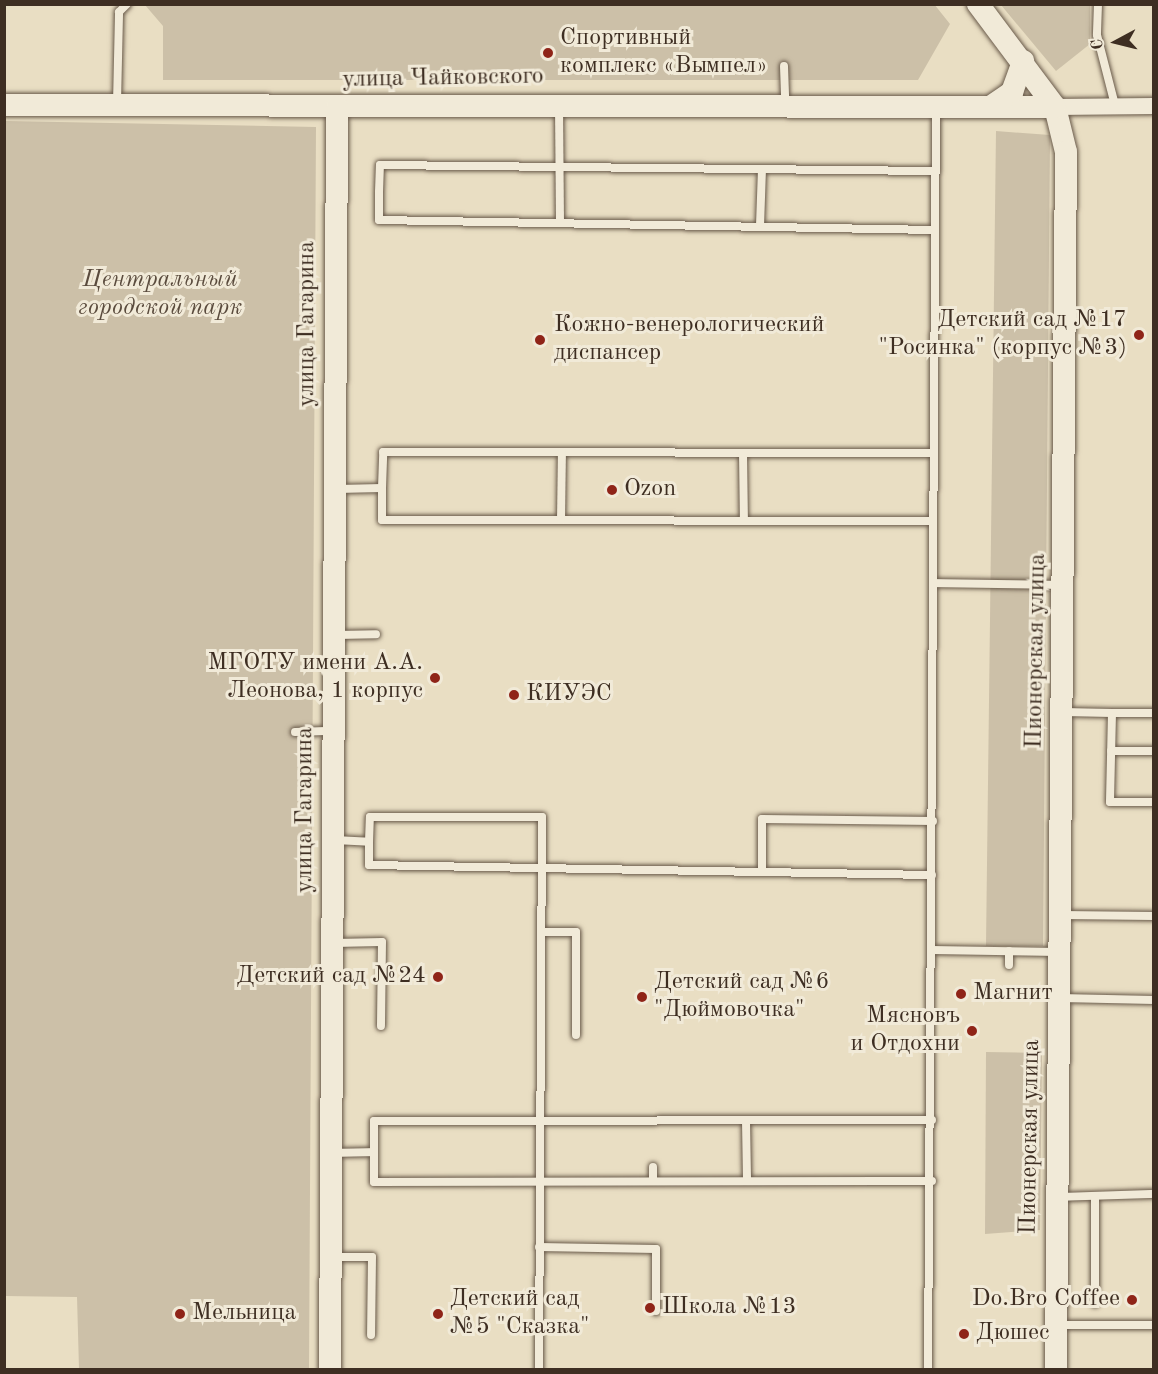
<!DOCTYPE html>
<html>
<head>
<meta charset="utf-8">
<style>
  body { margin:0 }
  #map { position:relative; width:1158px; height:1374px; overflow:hidden; background:#e9dec3; font-family:"Old Standard TT",serif }
  div>[style] { position:absolute }
  .green>* { inset:0; background:#ccc0a8 }
  .roads { filter:drop-shadow(0 0 2px #695a4a) drop-shadow(0 0 2px #695a4a) }
  .lane>* { height:8px; margin:-4px; padding:0 4px; transform-origin:4px; border-radius:4px; background:#f1ead8 }
  .street>* { height:16px; margin:-8px; padding:0 8px; transform-origin:8px; border-radius:8px; background:#f1ead8 }
  .secondary>* { height:22px; margin:-11px; padding:0 11px; transform-origin:11px; border-radius:11px; background:#f1ead8 }
  .dots>* { width:16px; height:16px; translate:-50% -50%; box-sizing:border-box; border:3px solid #f1ead8; border-radius:50% }
  span { translate:-50% -50%; white-space:nowrap; text-align:center; line-height:1.15; -webkit-text-stroke:6px #f1ead8; paint-order:stroke }
  .poi-label { font-size:24px; color:#3e2e22 }
  .left { translate:0 -50%; text-align:left }
  .right { translate:-100% -50%; text-align:right }
  .street-label { font-size:24px; color:#3e2e22 }
  .park-label { font-size:24px; color:#5a4b3d; font-style:italic }
  .frame { position:absolute; inset:0; border:6px solid #3e2e22; pointer-events:none }
  .north { position:absolute; left:1086px; top:12px; width:60px; height:60px; -webkit-text-stroke:4px #f1ead8; paint-order:stroke; rotate:263deg; font-size:16px; font-weight:700; line-height:24px; text-align:center; color:#3e2e22 }
  .north::after { content:''; display:block; margin:auto; width:21px; height:27px; background:#3e2e22; clip-path:polygon(50% 0,100% 100%,50% 72%,0 100%) }
</style>
</head>
<body>
<div id="map">
  <div class="green">
    <i style="clip-path:polygon(934px 4px,950px 24px,918px 80px,163px 80px,163px 26px,145px 5px)"></i>
    <i style="clip-path:polygon(1001px 5px,1090px 5px,1090px 44px,1056px 71px)"></i>
    <i style="clip-path:polygon(5px 121px,316px 127px,309px 1369px,79px 1369px,77px 1297px,5px 1296px)"></i>
    <i style="clip-path:polygon(996px 131px,1050px 135px,1043px 946px,986px 946px)"></i>
    <i style="clip-path:polygon(986px 1052px,1042px 1053px,1040px 1230px,985px 1234px)"></i>
  </div>
  <div class="roads">
    <div class="lane">
      <i style="left:1098px;top:4px;width:31px;rotate:92deg"></i>
      <i style="left:1097px;top:35px;width:72px;rotate:75.6deg"></i>
      <i style="left:784px;top:66px;width:38px;rotate:88deg"></i>
      <i style="left:117px;top:103px;width:91px;rotate:-88.7deg"></i>
      <i style="left:119px;top:12px;width:11px;rotate:-45deg"></i>
      <i style="left:559px;top:107px;width:116px;rotate:89.5deg"></i>
      <i style="left:760px;top:226px;width:57px;rotate:-88deg"></i>
      <i style="left:935px;top:230px;width:556px;rotate:-178.97deg"></i>
      <i style="left:379px;top:220px;width:28px;rotate:-90deg"></i>
      <i style="left:379px;top:192px;width:27px;rotate:-88deg"></i>
      <i style="left:380px;top:165px;width:555px;rotate:0.62deg"></i>
      <i style="left:743px;top:453px;width:68px;rotate:89.2deg"></i>
      <i style="left:382px;top:488px;width:36px;rotate:-88deg"></i>
      <i style="left:383px;top:452px;width:551px;rotate:0.1deg"></i>
      <i style="left:337px;top:489px;width:45px;rotate:-1.3deg"></i>
      <i style="left:382px;top:488px;width:32px;rotate:90deg"></i>
      <i style="left:382px;top:520px;width:551px;rotate:0.1deg"></i>
      <i style="left:561px;top:520px;width:68px;rotate:-89.2deg"></i>
      <i style="left:933px;top:583px;width:129px;rotate:0.9deg"></i>
      <i style="left:337px;top:635px;width:39px;rotate:-1deg"></i>
      <i style="left:1063px;top:712px;width:49px;rotate:1.2deg"></i>
      <i style="left:1112px;top:713px;width:89px;rotate:91.3deg"></i>
      <i style="left:1110px;top:802px;width:44px"></i>
      <i style="left:1112px;top:713px;width:42px"></i>
      <i style="left:295px;top:732px;width:38px;rotate:-2deg"></i>
      <i style="left:1111px;top:751px;width:43px"></i>
      <i style="left:335px;top:840px;width:34px;rotate:3deg"></i>
      <i style="left:369px;top:842px;width:23px;rotate:90deg"></i>
      <i style="left:369px;top:865px;width:563px;rotate:1.02deg"></i>
      <i style="left:369px;top:842px;width:25px;rotate:-88deg"></i>
      <i style="left:370px;top:817px;width:172px"></i>
      <i style="left:542px;top:817px;width:553px;rotate:90.31deg"></i>
      <i style="left:762px;top:872px;width:53px;rotate:-90deg"></i>
      <i style="left:762px;top:819px;width:171px;rotate:0.7deg"></i>
      <i style="left:1062px;top:915px;width:92px;rotate:0.6deg"></i>
      <i style="left:541px;top:932px;width:35px"></i>
      <i style="left:576px;top:932px;width:103px;rotate:90deg"></i>
      <i style="left:334px;top:943px;width:48px;rotate:-1.2deg"></i>
      <i style="left:382px;top:942px;width:84px;rotate:90.7deg"></i>
      <i style="left:932px;top:950px;width:126px;rotate:0.9deg"></i>
      <i style="left:1009px;top:951px;width:14px;rotate:90deg"></i>
      <i style="left:1060px;top:998px;width:94px;rotate:1.2deg"></i>
      <i style="left:746px;top:1121px;width:59px;rotate:89deg"></i>
      <i style="left:333px;top:1153px;width:41px;rotate:-1.4deg"></i>
      <i style="left:653px;top:1167px;width:13px;rotate:90deg"></i>
      <i style="left:932px;top:1181px;width:558px;rotate:179.9deg"></i>
      <i style="left:374px;top:1182px;width:61px;rotate:-90deg"></i>
      <i style="left:374px;top:1121px;width:558px;rotate:-0.1deg"></i>
      <i style="left:1058px;top:1197px;width:96px;rotate:-1.8deg"></i>
      <i style="left:539px;top:1247px;width:117px;rotate:1deg"></i>
      <i style="left:656px;top:1249px;width:62px;rotate:90deg"></i>
      <i style="left:333px;top:1257px;width:39px"></i>
      <i style="left:372px;top:1257px;width:78px;rotate:90.7deg"></i>
      <i style="left:1095px;top:1303px;width:107px;rotate:-90deg"></i>
      <i style="left:1057px;top:1325px;width:97px"></i>
      <i style="left:928px;top:1370px;width:1262px;rotate:-89.64deg"></i>
    </div>
    <div class="street">
      <i style="left:1055px;top:107px;width:99px;rotate:-0.6deg"></i>
    </div>
    <div class="secondary">
      <i style="left:978px;top:4px;width:129px;rotate:53.2deg"></i>
      <i style="left:1055px;top:107px;width:46px;rotate:76.3deg"></i>
      <i style="left:1066px;top:152px;width:1218px;rotate:90.47deg"></i>
      <i style="left:4px;top:105px;width:1051px;rotate:0.11deg"></i>
      <i style="left:990px;top:107px;width:27px;rotate:-34deg"></i>
      <i style="left:1012px;top:92px;width:33px;rotate:-70deg"></i>
      <i style="left:330px;top:1370px;width:1263px;rotate:-89.68deg"></i>
    </div>
  </div>
  <div class="dots">
    <i style="left:548px;top:53px;background:#8f2418"></i>
    <i style="left:1139px;top:335px;background:#8f2418"></i>
    <i style="left:540px;top:340px;background:#8f2418"></i>
    <i style="left:612px;top:490px;background:#8f2418"></i>
    <i style="left:435px;top:678px;background:#8f2418"></i>
    <i style="left:514px;top:695px;background:#8f2418"></i>
    <i style="left:438px;top:977px;background:#8f2418"></i>
    <i style="left:961px;top:994px;background:#8f2418"></i>
    <i style="left:642px;top:997px;background:#8f2418"></i>
    <i style="left:972px;top:1031px;background:#8f2418"></i>
    <i style="left:1132px;top:1300px;background:#8f2418"></i>
    <i style="left:650px;top:1308px;background:#8f2418"></i>
    <i style="left:180px;top:1314px;background:#8f2418"></i>
    <i style="left:438px;top:1314px;background:#8f2418"></i>
    <i style="left:964px;top:1334px;background:#8f2418"></i>
  </div>
  <div class="poi-label">
    <span class="left" style="left:560px;top:53px">Спортивный<br>комплекс «Вымпел»</span>
    <span class="right" style="left:1127px;top:335px">Детский сад №17<br>"Росинка" (корпус №3)</span>
    <span class="left" style="left:554px;top:340px">Кожно-венерологический<br>диспансер</span>
    <span class="left" style="left:624px;top:490px">Ozon</span>
    <span class="right" style="left:423px;top:678px">МГОТУ имени А.А.<br>Леонова, 1 корпус</span>
    <span class="left" style="left:526px;top:695px">КИУЭС</span>
    <span class="right" style="left:426px;top:977px">Детский сад №24</span>
    <span class="left" style="left:654px;top:997px">Детский сад №6<br>"Дюймовочка"</span>
    <span class="left" style="left:973px;top:994px">Магнит</span>
    <span class="right" style="left:960px;top:1031px">Мясновъ<br>и Отдохни</span>
    <span class="left" style="left:450px;top:1314px">Детский сад<br>№5 "Сказка"</span>
    <span class="right" style="left:1120px;top:1300px">Do.Bro Coffee</span>
    <span class="left" style="left:662px;top:1308px">Школа №13</span>
    <span class="left" style="left:192px;top:1314px">Мельница</span>
    <span class="left" style="left:976px;top:1334px">Дюшес</span>
  </div>
  <div class="street-label">
    <span style="left:443px;top:79px;rotate:-1deg">улица Чайковского</span>
    <span style="left:308px;top:324px;rotate:-90deg">улица Гагарина</span>
    <span style="left:1037px;top:651px;rotate:-89deg">Пионерская улица</span>
    <span style="left:306px;top:810px;rotate:-90deg">улица Гагарина</span>
    <span style="left:1031px;top:1137px;rotate:-89deg">Пионерская улица</span>
  </div>
  <div class="park-label">
    <span style="left:160px;top:295px">Центральный<br>городской парк</span>
  </div>
  <div class="frame"></div>
  <div class="north">С</div>
</div>
</body>
</html>
